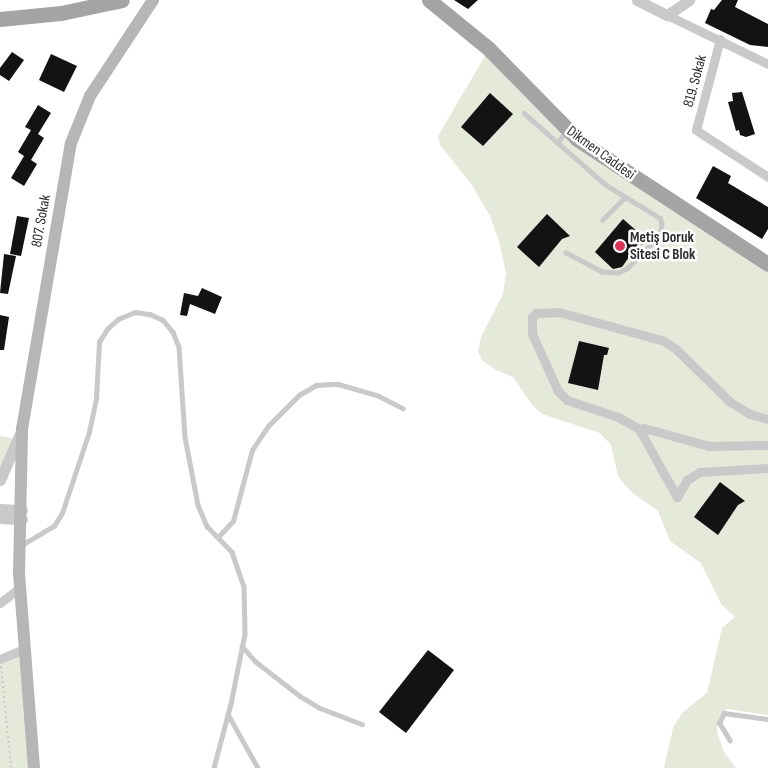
<!DOCTYPE html>
<html>
<head>
<meta charset="utf-8">
<style>
  body { margin:0 }
  #map { position:relative; width:768px; height:768px; overflow:hidden; background:#fff; font-family:"Sofia Sans Condensed",sans-serif }
  div>[style] { position:absolute }
  .green>* { inset:0; background:#e4e9d9 }
  .building>* { inset:0; background:#131313 }
  .path>* { height:2px; margin-top:-1px; transform-origin:0; background:repeating-linear-gradient(90deg,#c9c9c9 0 2.5px,transparent 0 5px) }
  .service>* { height:4.5px; margin:-2.25px; padding:0 2.25px; transform-origin:2.25px; border-radius:2.25px; background:#c9c9c9 }
  .minor>* { height:9px; margin:-4.5px; padding:0 4.5px; transform-origin:4.5px; border-radius:4.5px; background:#c9c9c9 }
  .tertiary>* { height:11px; margin:-5.5px; padding:0 5.5px; transform-origin:5.5px; border-radius:5.5px; background:#c9c9c9 }
  .secondary>* { height:12px; margin:-6px; padding:0 6px; transform-origin:6px; border-radius:6px; background:#b6b6b6 }
  .primary>* { height:15px; margin:-7.5px; padding:0 7.5px; transform-origin:7.5px; border-radius:7.5px; background:#a4a4a4 }
  .dots>* { width:14px; height:14px; translate:-50% -50%; box-sizing:border-box; border:2px solid #fff; border-radius:50% }
  span { translate:-50% -50%; white-space:nowrap; text-align:center; line-height:1.15; -webkit-text-stroke:5px #fff; paint-order:stroke }
  .street-label { font-size:15px; color:#2c2c2c }
  .poi-label { font-size:15px; color:#2c2c2c; font-weight:700 }
  .left { translate:0 -50%; text-align:left }
</style>
</head>
<body>
<div id="map">
  <div class="green">
    <i style="clip-path:polygon(489px 49px,556px 119px,768px 264px,768px 715px,727px 709px,718px 720px,717px 732px,724px 752px,736px 768px,664px 768px,673px 728px,682px 713px,707px 693px,722px 628px,735px 617px,721px 604px,701px 563px,670px 541px,658px 511px,630px 491px,618px 476px,611px 445px,600px 433px,542px 414px,532px 405px,513px 377px,496px 370px,482px 360px,478px 352px,481px 337px,503px 294px,506px 273px,499px 241px,490px 216px,472px 185px,440px 145px,438px 136px)"></i>
    <i style="clip-path:polygon(0 436px,18px 439px,0 480px)"></i>
    <i style="clip-path:polygon(24px 649px,34px 768px,0 768px,0 659px)"></i>
  </div>
  <div class="building">
    <i style="clip-path:polygon(454px 0,478px 0,468px 9px)"></i>
    <i style="clip-path:polygon(722px 0,738px 0,735px 7px,768px 24px,768px 47px,750px 45px,705px 23px,711px 9px,714px 10px)"></i>
    <i style="clip-path:polygon(12px 52px,24px 60px,9px 81px,0 75px,0 68px)"></i>
    <i style="clip-path:polygon(51px 54px,77px 66px,64px 92px,39px 80px)"></i>
    <i style="clip-path:polygon(742px 92px,755px 134px,746px 137px,740px 135px,739px 130px,736px 131px,728px 102px,733px 101px,732px 93px)"></i>
    <i style="clip-path:polygon(490px 93px,513px 114px,483px 146px,461px 127px)"></i>
    <i style="clip-path:polygon(38px 105px,51px 113px,38px 134px,44px 138px,31px 160px,37px 164px,24px 186px,11px 178px,24px 156px,18px 152px,31px 130px,25px 127px)"></i>
    <i style="clip-path:polygon(713px 166px,731px 176px,728px 183px,768px 207px,768px 229px,762px 239px,696px 198px)"></i>
    <i style="clip-path:polygon(547px 214px,570px 236px,562px 239px,539px 267px,517px 247px)"></i>
    <i style="clip-path:polygon(17px 216px,29px 218px,21px 256px,10px 254px)"></i>
    <i style="clip-path:polygon(623px 219px,646px 239px,642px 245px,639px 243px,622px 267px,613px 269px,595px 252px)"></i>
    <i style="clip-path:polygon(4px 254px,16px 256px,8px 294px,0 293px)"></i>
    <i style="clip-path:polygon(202px 288px,222px 297px,215px 314px,190px 304px,187px 316px,180px 315px,184px 293px,198px 296px)"></i>
    <i style="clip-path:polygon(0 315px,9px 317px,4px 350px,0 350px)"></i>
    <i style="clip-path:polygon(579px 341px,609px 348px,607px 355px,604px 355px,598px 390px,568px 383px)"></i>
    <i style="clip-path:polygon(720px 482px,745px 501px,738px 505px,718px 535px,694px 517px)"></i>
    <i style="clip-path:polygon(428px 650px,454px 670px,406px 733px,379px 712px)"></i>
  </div>
  <div class="path">
    <i style="left:1px;top:666px;width:102px;rotate:84.4deg"></i>
  </div>
  <div class="service">
    <i style="left:524px;top:113px;width:109px;rotate:41.3deg"></i>
    <i style="left:606px;top:185px;width:63px;rotate:31.4deg"></i>
    <i style="left:660px;top:218px;width:5px;rotate:68deg"></i>
    <i style="left:662px;top:223px;width:13px;rotate:99deg"></i>
    <i style="left:660px;top:236px;width:45px;rotate:135deg"></i>
    <i style="left:628px;top:268px;width:10px;rotate:151deg"></i>
    <i style="left:619px;top:273px;width:17px;rotate:-177deg"></i>
    <i style="left:602px;top:272px;width:41px;rotate:-152.2deg"></i>
    <i style="left:557px;top:143px;width:15px;rotate:-53deg"></i>
    <i style="left:602px;top:220px;width:33px;rotate:-45deg"></i>
    <i style="left:218px;top:537px;width:22px;rotate:-47deg"></i>
    <i style="left:233px;top:521px;width:73px;rotate:-75deg"></i>
    <i style="left:252px;top:450px;width:29px;rotate:-56deg"></i>
    <i style="left:268px;top:426px;width:44px;rotate:-45deg"></i>
    <i style="left:299px;top:395px;width:20px;rotate:-30deg"></i>
    <i style="left:316px;top:385px;width:22px;rotate:-3deg"></i>
    <i style="left:338px;top:384px;width:41px;rotate:15.8deg"></i>
    <i style="left:377px;top:395px;width:29px;rotate:27deg"></i>
    <i style="left:22px;top:545px;width:37px;rotate:-31deg"></i>
    <i style="left:54px;top:526px;width:15px;rotate:-58deg"></i>
    <i style="left:62px;top:513px;width:85px;rotate:-71.6deg"></i>
    <i style="left:89px;top:432px;width:35px;rotate:-78deg"></i>
    <i style="left:96px;top:398px;width:56px;rotate:-86.9deg"></i>
    <i style="left:99px;top:342px;width:15px;rotate:-58deg"></i>
    <i style="left:107px;top:329px;width:15px;rotate:-42deg"></i>
    <i style="left:118px;top:319px;width:18px;rotate:-22deg"></i>
    <i style="left:135px;top:312px;width:15px;rotate:8deg"></i>
    <i style="left:150px;top:314px;width:14px;rotate:25deg"></i>
    <i style="left:163px;top:320px;width:16px;rotate:50deg"></i>
    <i style="left:173px;top:332px;width:16px;rotate:68deg"></i>
    <i style="left:179px;top:347px;width:90px;rotate:86.2deg"></i>
    <i style="left:185px;top:437px;width:69px;rotate:79.2deg"></i>
    <i style="left:198px;top:505px;width:23px;rotate:67deg"></i>
    <i style="left:207px;top:526px;width:36px;rotate:46deg"></i>
    <i style="left:232px;top:552px;width:36px;rotate:71deg"></i>
    <i style="left:244px;top:586px;width:48px;rotate:88.8deg"></i>
    <i style="left:245px;top:634px;width:71px;rotate:101.3deg"></i>
    <i style="left:231px;top:704px;width:66px;rotate:104.9deg"></i>
    <i style="left:242px;top:646px;width:20px;rotate:49deg"></i>
    <i style="left:255px;top:661px;width:57px;rotate:37.9deg"></i>
    <i style="left:300px;top:696px;width:23px;rotate:31deg"></i>
    <i style="left:320px;top:708px;width:45px;rotate:20.9deg"></i>
    <i style="left:228px;top:714px;width:62px;rotate:60.9deg"></i>
    <i style="left:730px;top:741px;width:21px;rotate:-121deg"></i>
    <i style="left:719px;top:723px;width:11px;rotate:-63deg"></i>
    <i style="left:724px;top:713px;width:44px;rotate:7.8deg"></i>
  </div>
  <div class="minor">
    <i style="left:667px;top:15px;width:112px;rotate:25.9deg"></i>
    <i style="left:720px;top:39px;width:94px;rotate:104.8deg"></i>
    <i style="left:696px;top:130px;width:86px;rotate:33.1deg"></i>
    <i style="left:639px;top:429px;width:5px;rotate:-11deg"></i>
    <i style="left:644px;top:428px;width:67px;rotate:15.5deg"></i>
    <i style="left:709px;top:446px;width:59px;rotate:-1deg"></i>
    <i style="left:677px;top:497px;width:78px;rotate:-119.2deg"></i>
    <i style="left:639px;top:429px;width:24px;rotate:-150deg"></i>
    <i style="left:618px;top:417px;width:54px;rotate:-161.6deg"></i>
    <i style="left:567px;top:400px;width:13px;rotate:-135deg"></i>
    <i style="left:558px;top:391px;width:63px;rotate:-114.5deg"></i>
    <i style="left:532px;top:334px;width:17px;rotate:-90deg"></i>
    <i style="left:532px;top:317px;width:6px;rotate:-45deg"></i>
    <i style="left:536px;top:313px;width:23px;rotate:-2deg"></i>
    <i style="left:559px;top:312px;width:109px;rotate:15.4deg"></i>
    <i style="left:664px;top:341px;width:14px;rotate:34deg"></i>
    <i style="left:676px;top:349px;width:76px;rotate:44.5deg"></i>
    <i style="left:730px;top:402px;width:23px;rotate:31deg"></i>
    <i style="left:750px;top:414px;width:19px;rotate:16deg"></i>
    <i style="left:677px;top:497px;width:20px;rotate:-60deg"></i>
    <i style="left:687px;top:480px;width:15px;rotate:-32deg"></i>
    <i style="left:700px;top:472px;width:68px;rotate:-3.4deg"></i>
    <i style="left:0;top:603px;width:24px;rotate:-38deg"></i>
    <i style="left:0;top:659px;width:26px;rotate:-23deg"></i>
  </div>
  <div class="tertiary">
    <i style="left:637px;top:0;width:34px;rotate:27deg"></i>
    <i style="left:667px;top:15px;width:27px;rotate:-34deg"></i>
    <i style="left:0;top:480px;width:51px;rotate:-66.9deg"></i>
    <i style="left:0;top:509px;width:22px;rotate:3deg"></i>
    <i style="left:0;top:518px;width:22px;rotate:3deg"></i>
  </div>
  <div class="secondary">
    <i style="left:34px;top:768px;width:195px;rotate:-94.4deg"></i>
    <i style="left:19px;top:574px;width:145px;rotate:-88.8deg"></i>
    <i style="left:22px;top:429px;width:290px;rotate:-80.3deg"></i>
    <i style="left:71px;top:143px;width:51px;rotate:-68deg"></i>
    <i style="left:90px;top:96px;width:115px;rotate:-56.7deg"></i>
  </div>
  <div class="primary">
    <i style="left:429px;top:0;width:77px;rotate:39.2deg"></i>
    <i style="left:489px;top:49px;width:126px;rotate:45.6deg"></i>
    <i style="left:577px;top:139px;width:228px;rotate:33.2deg"></i>
    <i style="left:0;top:19px;width:61px;rotate:-5.6deg"></i>
    <i style="left:61px;top:13px;width:62px;rotate:-12deg"></i>
  </div>
  <div class="dots">
    <i style="left:620px;top:246px;background:#dd3354"></i>
  </div>
  <div class="street-label">
    <span style="left:695px;top:81px;rotate:-75deg">819. Sokak</span>
    <span style="left:601px;top:153px;rotate:36deg">Dikmen Caddesi</span>
    <span style="left:41px;top:221px;rotate:-80deg">807. Sokak</span>
  </div>
  <div class="poi-label">
    <span class="left" style="left:630px;top:246px">Metiş Doruk<br>Sitesi C Blok</span>
  </div>
</div>
</body>
</html>
